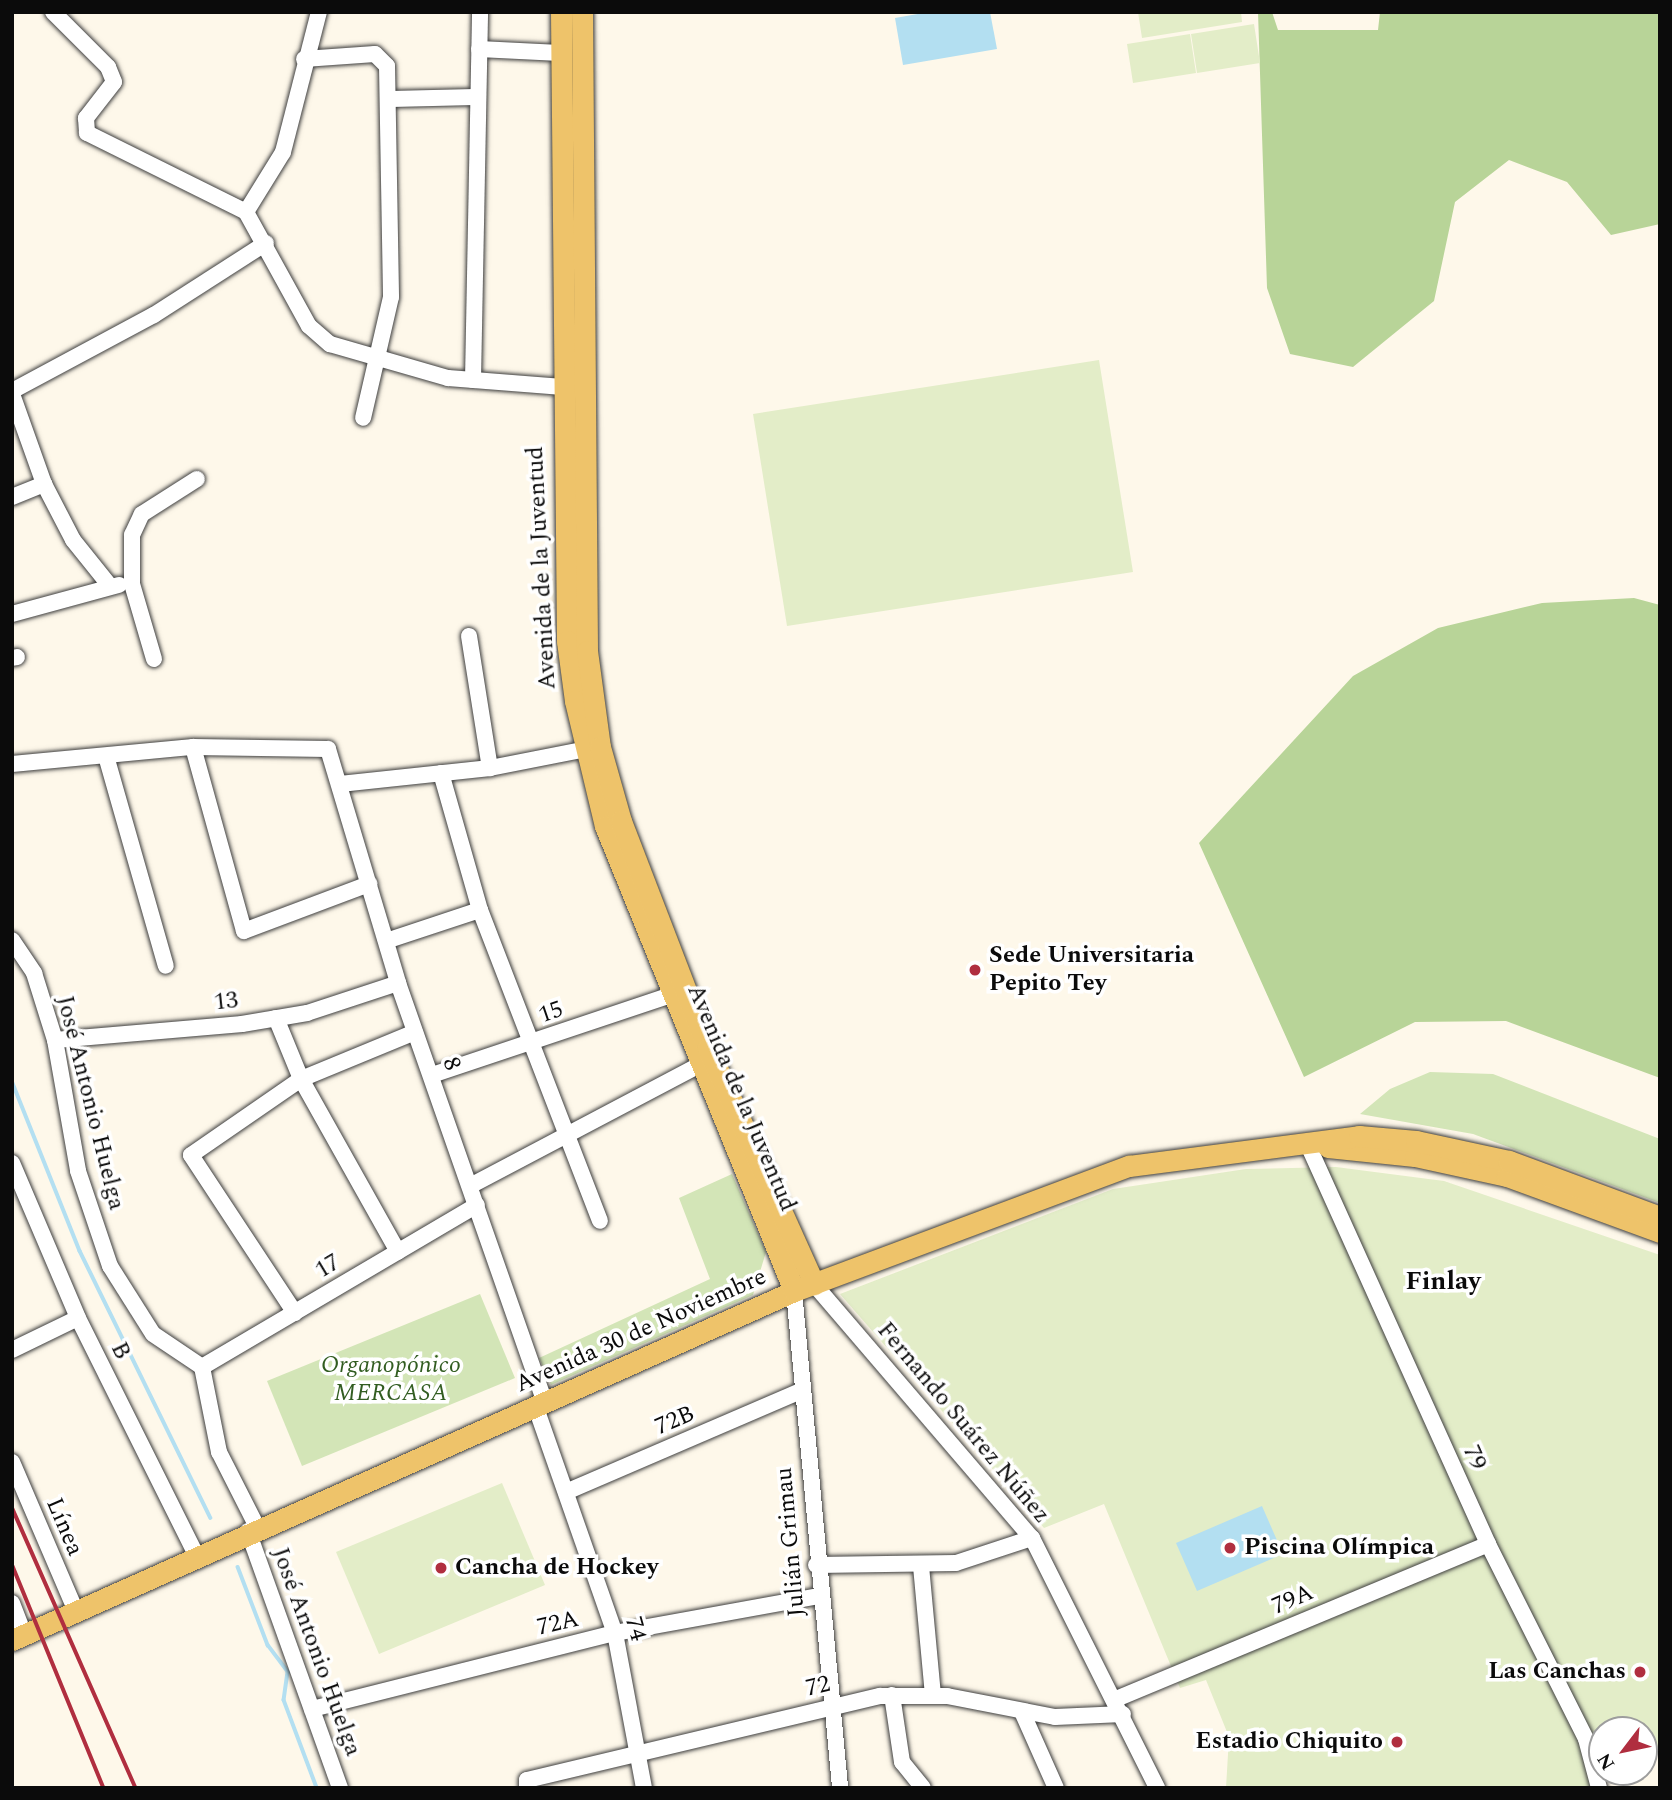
<!DOCTYPE html>
<html>
<head>
<meta charset="utf-8">
<style>
  body { margin:0 }
  #map { position:relative; width:1672px; height:1800px; overflow:hidden; background:#fef8ea; font-family:Spectral,serif }
  div>[style] { position:absolute }
  .green>* { inset:0; background:#d3e5b7 }
  .forest>* { inset:0; background:#b8d498 }
  .pitch>* { inset:0; background:#e3edc8 }
  .water>* { inset:0; background:#b3dff1 }
  .stream>* { height:3.5px; margin:-1.75px; padding:0 1.75px; transform-origin:1.75px; border-radius:1.75px; background:#b3dff1 }
  .roads { filter:drop-shadow(0 0 2px #3e3e3e) drop-shadow(0 0 2px #3e3e3e) }
  .minor>* { height:16px; margin:-8px; padding:0 8px; transform-origin:8px; border-radius:8px; background:#fff }
  .major>* { height:21px; margin:-10.5px; padding:0 10.5px; transform-origin:10.5px; border-radius:10.5px; background:#eec36a }
  .rail>* { height:3.5px; margin:-1.75px; padding:0 1.75px; transform-origin:1.75px; border-radius:1.75px; background:#b02e3f }
  .dots>* { width:19px; height:19px; translate:-50% -50%; box-sizing:border-box; border:4px solid #fff; border-radius:50% }
  span { translate:-50% -50%; white-space:nowrap; text-align:center; line-height:1.15; -webkit-text-stroke:7px #fff; paint-order:stroke }
  .street-label { font-size:24px; color:#0b0b0b }
  .poi-label { font-size:24px; color:#0b0b0b; font-weight:700 }
  .left { translate:0 -50%; text-align:left }
  .right { translate:-100% -50%; text-align:right }
  .park-label { font-size:24px; color:#325d21; font-style:italic }
  .neighbourhood-label { font-size:26px; color:#0b0b0b; font-weight:700 }
  .frame { position:absolute; inset:0; border:14px solid #0b0b0b; pointer-events:none }
  .north { position:absolute; left:1588px; top:1716px; width:70px; height:70px; box-sizing:border-box; background:#fff; border:2px solid #9d9d9d; border-radius:50%; rotate:238deg; font-size:19px; font-weight:700; line-height:28px; text-align:center; color:#0b0b0b }
  .north::after { content:''; display:block; margin:auto; width:24px; height:32px; background:#b02e3f; clip-path:polygon(50% 0,100% 100%,50% 72%,0 100%) }
</style>
</head>
<body>
<div id="map">
  <div class="green">
    <i style="clip-path:polygon(1430px 1072px,1493px 1074px,1660px 1139px,1660px 1203px,1473px 1134px,1360px 1114px,1390px 1089px)"></i>
    <i style="clip-path:polygon(732px 1174px,766px 1252px,753px 1295px,551px 1385px,539px 1358px,710px 1279px,679px 1198px)"></i>
    <i style="clip-path:polygon(480px 1294px,515px 1378px,302px 1466px,267px 1381px)"></i>
  </div>
  <div class="forest">
    <i style="clip-path:polygon(1258px 12px,1272px 12px,1278px 30px,1378px 30px,1380px 12px,1660px 12px,1660px 224px,1611px 235px,1567px 182px,1509px 160px,1455px 202px,1434px 301px,1353px 367px,1290px 354px,1267px 288px)"></i>
    <i style="clip-path:polygon(1634px 598px,1660px 605px,1660px 1078px,1506px 1021px,1415px 1022px,1304px 1077px,1199px 843px,1353px 676px,1438px 628px,1542px 603px)"></i>
  </div>
  <div class="pitch">
    <i style="clip-path:polygon(1138px 12px,1241px 12px,1242px 22px,1142px 38px)"></i>
    <i style="clip-path:polygon(1254px 24px,1260px 63px,1197px 73px,1191px 34px)"></i>
    <i style="clip-path:polygon(1190px 34px,1196px 73px,1133px 83px,1127px 44px)"></i>
    <i style="clip-path:polygon(1099px 360px,1133px 572px,787px 626px,753px 414px)"></i>
    <i style="clip-path:polygon(1336px 1167px,1444px 1181px,1660px 1255px,1660px 1755px,1644px 1751px,1644px 1730px,1602px 1730px,1602px 1749px,1584px 1753px,1591px 1788px,1226px 1788px,1229px 1737px,1206px 1680px,1180px 1688px,1104px 1504px,1044px 1528px,840px 1294px,1113px 1189px,1246px 1169px)"></i>
    <i style="clip-path:polygon(502px 1483px,545px 1585px,379px 1654px,336px 1552px)"></i>
  </div>
  <div class="water">
    <i style="clip-path:polygon(929px 12px,990px 12px,997px 49px,903px 65px,895px 18px)"></i>
    <i style="clip-path:polygon(1262px 1506px,1283px 1554px,1197px 1591px,1176px 1543px)"></i>
  </div>
  <div class="stream">
    <i style="left:12px;top:1081px;width:183px;rotate:68.2deg"></i>
    <i style="left:80px;top:1251px;width:297px;rotate:63.9deg"></i>
    <i style="left:238px;top:1567px;width:84px;rotate:69deg"></i>
    <i style="left:268px;top:1645px;width:34px;rotate:53deg"></i>
    <i style="left:288px;top:1672px;width:28px;rotate:98deg"></i>
    <i style="left:284px;top:1700px;width:94px;rotate:69.4deg"></i>
  </div>
  <div class="roads">
    <div class="minor">
      <i style="left:53px;top:12px;width:78px;rotate:45deg"></i>
      <i style="left:108px;top:67px;width:16px;rotate:68deg"></i>
      <i style="left:114px;top:82px;width:46px;rotate:127.9deg"></i>
      <i style="left:86px;top:118px;width:15px;rotate:86deg"></i>
      <i style="left:87px;top:133px;width:178px;rotate:26.4deg"></i>
      <i style="left:246px;top:212px;width:130px;rotate:61.1deg"></i>
      <i style="left:309px;top:326px;width:28px;rotate:41deg"></i>
      <i style="left:330px;top:344px;width:123px;rotate:16.1deg"></i>
      <i style="left:448px;top:378px;width:128px;rotate:4.5deg"></i>
      <i style="left:479px;top:49px;width:81px;rotate:2.8deg"></i>
      <i style="left:304px;top:59px;width:71px;rotate:-4deg"></i>
      <i style="left:375px;top:54px;width:17px;rotate:45deg"></i>
      <i style="left:387px;top:66px;width:231px;rotate:89deg"></i>
      <i style="left:391px;top:297px;width:124px;rotate:103deg"></i>
      <i style="left:389px;top:99px;width:88px;rotate:-1.3deg"></i>
      <i style="left:246px;top:212px;width:70px;rotate:-58.3deg"></i>
      <i style="left:283px;top:152px;width:145px;rotate:-75.6deg"></i>
      <i style="left:473px;top:380px;width:368px;rotate:-88.9deg"></i>
      <i style="left:12px;top:391px;width:161px;rotate:-28.2deg"></i>
      <i style="left:154px;top:315px;width:133px;rotate:-32.7deg"></i>
      <i style="left:12px;top:394px;width:96px;rotate:70.4deg"></i>
      <i style="left:44px;top:484px;width:63px;rotate:62.6deg"></i>
      <i style="left:73px;top:540px;width:59px;rotate:51.2deg"></i>
      <i style="left:12px;top:497px;width:35px;rotate:-22deg"></i>
      <i style="left:12px;top:614px;width:111px;rotate:-15.2deg"></i>
      <i style="left:469px;top:636px;width:134px;rotate:81deg"></i>
      <i style="left:12px;top:658px;width:5px;rotate:-11deg"></i>
      <i style="left:154px;top:659px;width:78px;rotate:-106.3deg"></i>
      <i style="left:132px;top:584px;width:49px;rotate:-90deg"></i>
      <i style="left:132px;top:535px;width:23px;rotate:-65deg"></i>
      <i style="left:142px;top:514px;width:65px;rotate:-32.5deg"></i>
      <i style="left:193px;top:747px;width:191px;rotate:74.5deg"></i>
      <i style="left:244px;top:931px;width:134px;rotate:-20.6deg"></i>
      <i style="left:106px;top:756px;width:218px;rotate:74.1deg"></i>
      <i style="left:12px;top:764px;width:182px;rotate:-5.4deg"></i>
      <i style="left:193px;top:747px;width:135px;rotate:0.8deg"></i>
      <i style="left:328px;top:749px;width:244px;rotate:73.3deg"></i>
      <i style="left:398px;top:983px;width:445px;rotate:70.7deg"></i>
      <i style="left:441px;top:773px;width:142px;rotate:74.1deg"></i>
      <i style="left:480px;top:910px;width:333px;rotate:68.9deg"></i>
      <i style="left:340px;top:784px;width:151px;rotate:-6.1deg"></i>
      <i style="left:490px;top:768px;width:109px;rotate:-11.1deg"></i>
      <i style="left:12px;top:940px;width:40px;rotate:56deg"></i>
      <i style="left:34px;top:973px;width:70px;rotate:72.6deg"></i>
      <i style="left:55px;top:1040px;width:133px;rotate:80deg"></i>
      <i style="left:78px;top:1171px;width:100px;rotate:71.4deg"></i>
      <i style="left:110px;top:1266px;width:80px;rotate:57.7deg"></i>
      <i style="left:153px;top:1334px;width:59px;rotate:34deg"></i>
      <i style="left:202px;top:1367px;width:87px;rotate:78.7deg"></i>
      <i style="left:219px;top:1452px;width:84px;rotate:63.1deg"></i>
      <i style="left:386px;top:941px;width:99px;rotate:-18.3deg"></i>
      <i style="left:276px;top:1018px;width:66px;rotate:67.7deg"></i>
      <i style="left:301px;top:1079px;width:198px;rotate:60.7deg"></i>
      <i style="left:55px;top:1040px;width:188px;rotate:-4.9deg"></i>
      <i style="left:242px;top:1024px;width:66px;rotate:-9.6deg"></i>
      <i style="left:307px;top:1013px;width:96px;rotate:-18.2deg"></i>
      <i style="left:432px;top:1075px;width:265px;rotate:-18.5deg"></i>
      <i style="left:1308px;top:1145px;width:438px;rotate:65.7deg"></i>
      <i style="left:1488px;top:1544px;width:218px;rotate:63.3deg"></i>
      <i style="left:1586px;top:1739px;width:51px;rotate:75.1deg"></i>
      <i style="left:12px;top:1163px;width:168px;rotate:66.9deg"></i>
      <i style="left:78px;top:1318px;width:265px;rotate:63.5deg"></i>
      <i style="left:470px;top:1186px;width:258px;rotate:-27.8deg"></i>
      <i style="left:814px;top:1284px;width:335px;rotate:49.4deg"></i>
      <i style="left:1032px;top:1538px;width:280px;rotate:63.4deg"></i>
      <i style="left:794px;top:1291px;width:499px;rotate:84.7deg"></i>
      <i style="left:295px;top:1313px;width:189px;rotate:-123.4deg"></i>
      <i style="left:191px;top:1155px;width:134px;rotate:-34.6deg"></i>
      <i style="left:301px;top:1079px;width:123px;rotate:-22.4deg"></i>
      <i style="left:12px;top:1350px;width:73px;rotate:-25.9deg"></i>
      <i style="left:202px;top:1367px;width:319px;rotate:-30.5deg"></i>
      <i style="left:536px;top:1408px;width:238px;rotate:70.7deg"></i>
      <i style="left:615px;top:1633px;width:158px;rotate:79.4deg"></i>
      <i style="left:12px;top:1462px;width:160px;rotate:66.8deg"></i>
      <i style="left:566px;top:1492px;width:256px;rotate:-23.3deg"></i>
      <i style="left:248px;top:1531px;width:273px;rotate:70.3deg"></i>
      <i style="left:816px;top:1565px;width:140px;rotate:-0.8deg"></i>
      <i style="left:956px;top:1563px;width:80px;rotate:-18.2deg"></i>
      <i style="left:921px;top:1566px;width:130px;rotate:84.7deg"></i>
      <i style="left:12px;top:1603px;width:31px;rotate:69deg"></i>
      <i style="left:892px;top:1695px;width:68px;rotate:81.5deg"></i>
      <i style="left:902px;top:1762px;width:33px;rotate:51deg"></i>
      <i style="left:1116px;top:1699px;width:403px;rotate:-22.6deg"></i>
      <i style="left:312px;top:1709px;width:312px;rotate:-14.1deg"></i>
      <i style="left:615px;top:1633px;width:207px;rotate:-10.3deg"></i>
      <i style="left:1023px;top:1714px;width:81px;rotate:66deg"></i>
      <i style="left:527px;top:1788px;width:8px;rotate:-90deg"></i>
      <i style="left:527px;top:1780px;width:363px;rotate:-13.4deg"></i>
      <i style="left:880px;top:1696px;width:67px"></i>
      <i style="left:947px;top:1696px;width:110px;rotate:11deg"></i>
      <i style="left:1055px;top:1717px;width:68px;rotate:-2.5deg"></i>
    </div>
    <div class="major">
      <i style="left:561px;top:12px;width:629px;rotate:89.45deg"></i>
      <i style="left:567px;top:641px;width:61px;rotate:82.4deg"></i>
      <i style="left:575px;top:701px;width:129px;rotate:76.5deg"></i>
      <i style="left:605px;top:826px;width:502px;rotate:67.88deg"></i>
      <i style="left:582px;top:12px;width:639px;rotate:89.55deg"></i>
      <i style="left:587px;top:651px;width:97px;rotate:82.3deg"></i>
      <i style="left:600px;top:747px;width:77px;rotate:74.2deg"></i>
      <i style="left:621px;top:821px;width:243px;rotate:69deg"></i>
      <i style="left:708px;top:1048px;width:259px;rotate:65.8deg"></i>
      <i style="left:1328px;top:1147px;width:87px;rotate:5.9deg"></i>
      <i style="left:1415px;top:1156px;width:94px;rotate:12.3deg"></i>
      <i style="left:1507px;top:1176px;width:163px;rotate:20.1deg"></i>
      <i style="left:12px;top:1640px;width:856px;rotate:-24.05deg"></i>
      <i style="left:794px;top:1291px;width:358px;rotate:-20.5deg"></i>
      <i style="left:1129px;top:1166px;width:232px;rotate:-7.4deg"></i>
      <i style="left:1359px;top:1136px;width:57px;rotate:5deg"></i>
      <i style="left:1416px;top:1141px;width:95px;rotate:12.1deg"></i>
      <i style="left:1509px;top:1161px;width:161px;rotate:20.3deg"></i>
    </div>
  </div>
  <div class="rail">
    <i style="left:12px;top:1507px;width:307px;rotate:66.2deg"></i>
    <i style="left:12px;top:1564px;width:242px;rotate:67.7deg"></i>
  </div>
  <div class="dots">
    <i style="left:975px;top:970px;background:#b02e3f"></i>
    <i style="left:1230px;top:1548px;background:#b02e3f"></i>
    <i style="left:441px;top:1568px;background:#b02e3f"></i>
    <i style="left:1640px;top:1672px;background:#b02e3f"></i>
    <i style="left:1397px;top:1742px;background:#b02e3f"></i>
  </div>
  <div class="street-label">
    <span style="left:542px;top:568px;rotate:-93deg">Avenida de la Juventud</span>
    <span style="left:226px;top:1002px;rotate:-6deg">13</span>
    <span style="left:551px;top:1013px;rotate:-19deg">15</span>
    <span style="left:451px;top:1064px;rotate:70deg">8</span>
    <span style="left:741px;top:1098px;rotate:67deg">Avenida de la Juventud</span>
    <span style="left:90px;top:1103px;rotate:76deg">José Antonio Huelga</span>
    <span style="left:328px;top:1267px;rotate:-31deg">17</span>
    <span style="left:641px;top:1331px;rotate:-24deg">Avenida 30 de Noviembre</span>
    <span style="left:120px;top:1351px;rotate:64deg">B</span>
    <span style="left:675px;top:1421px;rotate:-23deg">72B</span>
    <span style="left:963px;top:1423px;rotate:50deg">Fernando Suárez Núñez</span>
    <span style="left:1474px;top:1458px;rotate:66deg">79</span>
    <span style="left:64px;top:1527px;rotate:67deg">Línea</span>
    <span style="left:791px;top:1542px;rotate:-95deg">Julián Grimau</span>
    <span style="left:1293px;top:1600px;rotate:-23deg">79A</span>
    <span style="left:558px;top:1624px;rotate:-13deg">72A</span>
    <span style="left:635px;top:1629px;rotate:74deg">74</span>
    <span style="left:316px;top:1652px;rotate:70deg">José Antonio Huelga</span>
    <span style="left:818px;top:1687px;rotate:-13deg">72</span>
  </div>
  <div class="poi-label">
    <span class="left" style="left:989px;top:970px">Sede Universitaria<br>Pepito Tey</span>
    <span class="left" style="left:1244px;top:1548px">Piscina Olímpica</span>
    <span class="left" style="left:455px;top:1568px">Cancha de Hockey</span>
    <span class="right" style="left:1626px;top:1672px">Las Canchas</span>
    <span class="right" style="left:1383px;top:1742px">Estadio Chiquito</span>
  </div>
  <div class="park-label">
    <span style="left:391px;top:1380px">Organopónico<br>MERCASA</span>
  </div>
  <div class="neighbourhood-label">
    <span style="left:1443px;top:1282px">Finlay</span>
  </div>
  <div class="frame"></div>
  <div class="north">N</div>
</div>
</body>
</html>
